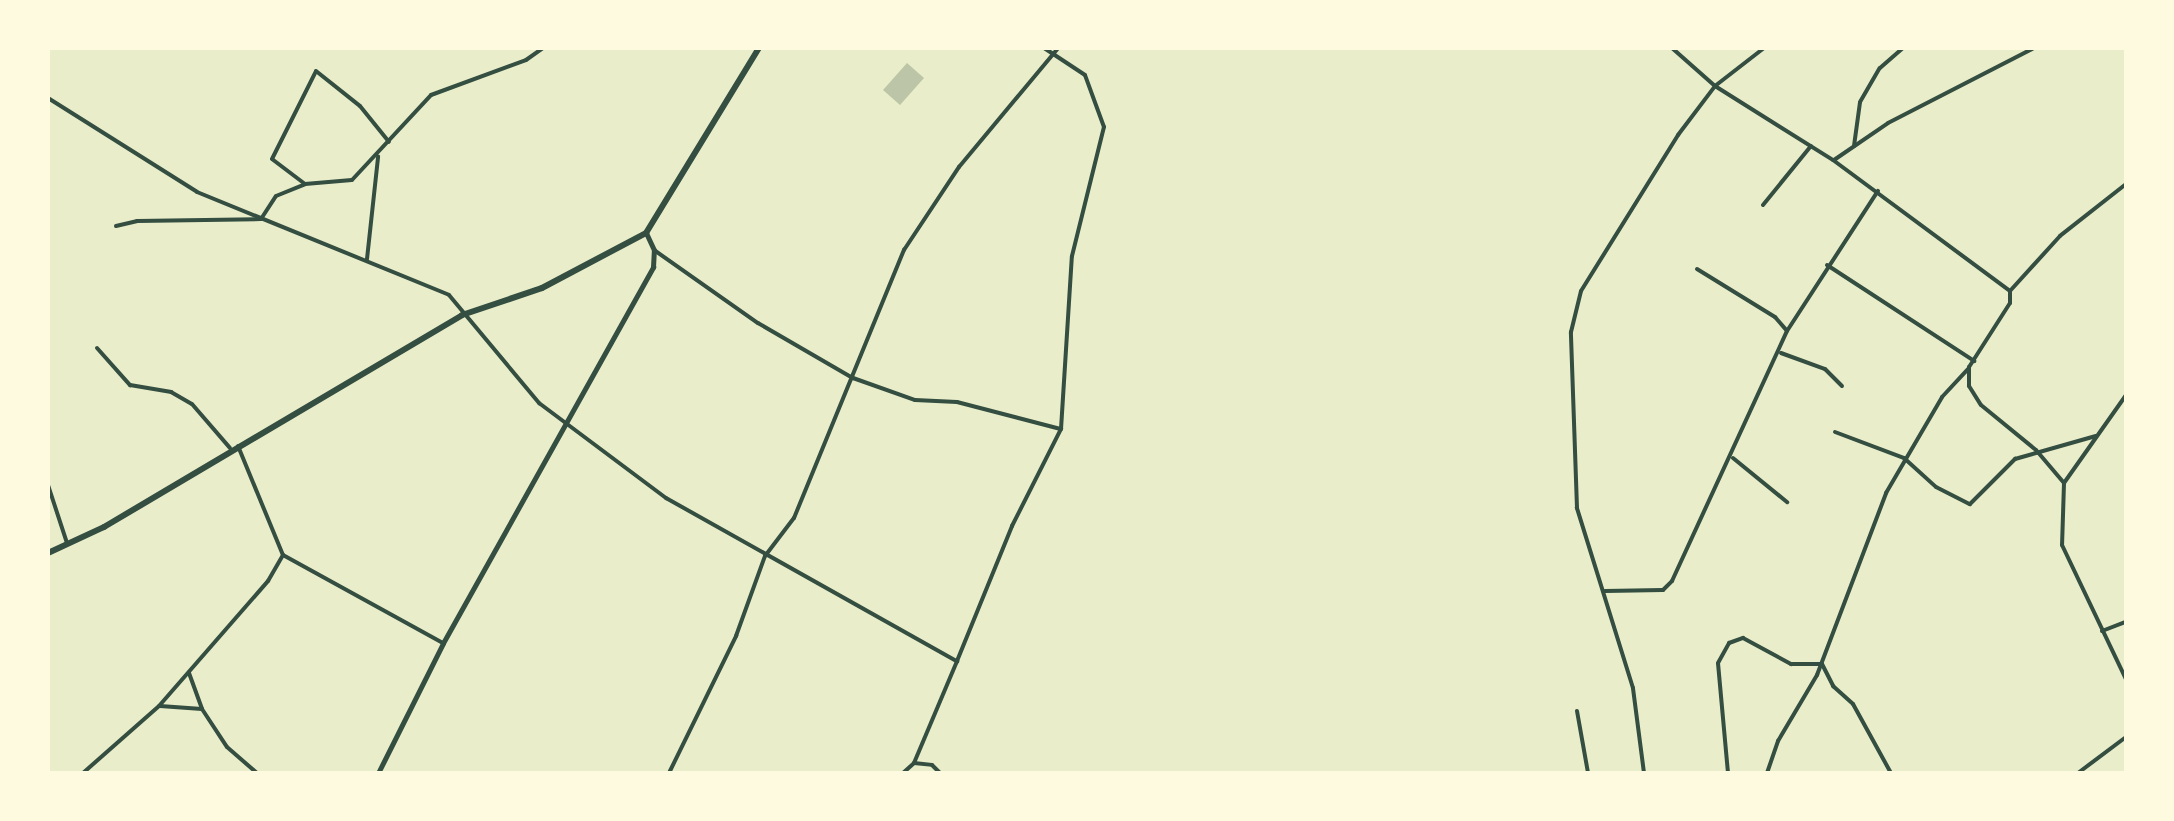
<!DOCTYPE html>
<html>
<head>
<meta charset="utf-8">
<style>
  body { margin:0 }
  #map { position:relative; width:2174px; height:821px; overflow:hidden; background:#e9edc9; font-family:Ubuntu,sans-serif }
  div>[style] { position:absolute }
  .building>* { inset:0; background:#bcc5a7 }
  .minor>* { height:4px; margin:-2px; padding:0 2px; transform-origin:2px; border-radius:2px; background:#344e41 }
  .tertiary>* { height:5px; margin:-2.5px; padding:0 2.5px; transform-origin:2.5px; border-radius:2.5px; background:#344e41 }
  .primary>* { height:6px; margin:-3px; padding:0 3px; transform-origin:3px; border-radius:3px; background:#344e41 }
  span { translate:-50% -50%; white-space:nowrap; text-align:center; line-height:1.15; -webkit-text-stroke:7px #fefae0; paint-order:stroke }
  .frame { position:absolute; inset:0; border:50px solid #fefae0; pointer-events:none }
</style>
</head>
<body>
<div id="map">
  <div class="building">
    <i style="clip-path:polygon(907px 63px,924px 78px,900px 105px,883px 90px)"></i>
  </div>
  <div class="minor">
    <i style="left:1672px;top:48px;width:57px;rotate:41.5deg"></i>
    <i style="left:1715px;top:86px;width:139px;rotate:32.1deg"></i>
    <i style="left:1833px;top:160px;width:220px;rotate:36.5deg"></i>
    <i style="left:48px;top:98px;width:176px;rotate:32.2deg"></i>
    <i style="left:197px;top:192px;width:272px;rotate:22.2deg"></i>
    <i style="left:449px;top:295px;width:141px;rotate:50.2deg"></i>
    <i style="left:539px;top:403px;width:159px;rotate:36.8deg"></i>
    <i style="left:666px;top:498px;width:334px;rotate:29.3deg"></i>
    <i style="left:957px;top:661px;width:146px;rotate:-67.8deg"></i>
    <i style="left:1012px;top:526px;width:109px;rotate:-63.2deg"></i>
    <i style="left:1061px;top:429px;width:173px;rotate:-86.4deg"></i>
    <i style="left:1072px;top:256px;width:133px;rotate:-76.1deg"></i>
    <i style="left:1104px;top:127px;width:55px;rotate:-110.1deg"></i>
    <i style="left:1085px;top:75px;width:49px;rotate:-146.6deg"></i>
    <i style="left:1854px;top:146px;width:44px;rotate:-82.2deg"></i>
    <i style="left:1860px;top:102px;width:39px;rotate:-60deg"></i>
    <i style="left:1880px;top:68px;width:30px;rotate:-41deg"></i>
    <i style="left:1834px;top:160px;width:65px;rotate:-34.4deg"></i>
    <i style="left:1888px;top:123px;width:164px;rotate:-27.2deg"></i>
    <i style="left:305px;top:184px;width:41px;rotate:-142.9deg"></i>
    <i style="left:272px;top:159px;width:98px;rotate:-63.4deg"></i>
    <i style="left:316px;top:71px;width:56px;rotate:38.5deg"></i>
    <i style="left:360px;top:106px;width:46px;rotate:51.1deg"></i>
    <i style="left:2126px;top:184px;width:84px;rotate:141.8deg"></i>
    <i style="left:2060px;top:236px;width:74px;rotate:132.3deg"></i>
    <i style="left:2010px;top:291px;width:12px;rotate:90deg"></i>
    <i style="left:2010px;top:303px;width:76px;rotate:122.6deg"></i>
    <i style="left:1969px;top:367px;width:19px;rotate:90deg"></i>
    <i style="left:1969px;top:386px;width:22px;rotate:58deg"></i>
    <i style="left:1981px;top:405px;width:71px;rotate:39.3deg"></i>
    <i style="left:2036px;top:450px;width:43px;rotate:49.7deg"></i>
    <i style="left:2064px;top:483px;width:62px;rotate:91.8deg"></i>
    <i style="left:2062px;top:545px;width:148px;rotate:64.5deg"></i>
    <i style="left:1763px;top:205px;width:76px;rotate:-50.9deg"></i>
    <i style="left:116px;top:226px;width:22px;rotate:-13deg"></i>
    <i style="left:137px;top:221px;width:124px;rotate:-0.9deg"></i>
    <i style="left:261px;top:219px;width:27px;rotate:-57deg"></i>
    <i style="left:276px;top:196px;width:31px;rotate:-22deg"></i>
    <i style="left:305px;top:184px;width:47px;rotate:-4.9deg"></i>
    <i style="left:352px;top:180px;width:116px;rotate:-47.1deg"></i>
    <i style="left:431px;top:95px;width:101px;rotate:-20.2deg"></i>
    <i style="left:526px;top:60px;width:21px;rotate:-35deg"></i>
    <i style="left:654px;top:250px;width:127px;rotate:35.1deg"></i>
    <i style="left:758px;top:323px;width:110px;rotate:30.1deg"></i>
    <i style="left:853px;top:378px;width:66px;rotate:19.5deg"></i>
    <i style="left:915px;top:400px;width:42px;rotate:2.7deg"></i>
    <i style="left:957px;top:402px;width:107px;rotate:14.6deg"></i>
    <i style="left:367px;top:259px;width:103px;rotate:-83.8deg"></i>
    <i style="left:1827px;top:265px;width:176px;rotate:33.1deg"></i>
    <i style="left:1697px;top:269px;width:92px;rotate:31.6deg"></i>
    <i style="left:1775px;top:317px;width:18px;rotate:49deg"></i>
    <i style="left:97px;top:348px;width:50px;rotate:48.3deg"></i>
    <i style="left:130px;top:385px;width:42px;rotate:9.7deg"></i>
    <i style="left:171px;top:392px;width:24px;rotate:30deg"></i>
    <i style="left:192px;top:404px;width:58px;rotate:49.2deg"></i>
    <i style="left:1781px;top:353px;width:47px;rotate:20deg"></i>
    <i style="left:1825px;top:369px;width:24px;rotate:45deg"></i>
    <i style="left:1835px;top:432px;width:74px;rotate:20.6deg"></i>
    <i style="left:1904px;top:458px;width:43px;rotate:42.2deg"></i>
    <i style="left:1936px;top:487px;width:38px;rotate:27deg"></i>
    <i style="left:1970px;top:504px;width:64px;rotate:-45deg"></i>
    <i style="left:2015px;top:459px;width:84px;rotate:-15.9deg"></i>
    <i style="left:238px;top:446px;width:118px;rotate:67.6deg"></i>
    <i style="left:283px;top:555px;width:183px;rotate:28.8deg"></i>
    <i style="left:1733px;top:458px;width:70px;rotate:39.2deg"></i>
    <i style="left:2064px;top:483px;width:108px;rotate:-54.8deg"></i>
    <i style="left:48px;top:485px;width:61px;rotate:71.9deg"></i>
    <i style="left:1605px;top:591px;width:58px;rotate:-1deg"></i>
    <i style="left:1663px;top:590px;width:13px;rotate:-45deg"></i>
    <i style="left:1672px;top:581px;width:275px;rotate:-65.3deg"></i>
    <i style="left:1787px;top:331px;width:167px;rotate:-57deg"></i>
    <i style="left:2102px;top:631px;width:26px;rotate:-21deg"></i>
    <i style="left:189px;top:673px;width:38px;rotate:70deg"></i>
    <i style="left:202px;top:709px;width:45px;rotate:56.7deg"></i>
    <i style="left:227px;top:747px;width:40px;rotate:41deg"></i>
    <i style="left:160px;top:706px;width:42px;rotate:4.1deg"></i>
    <i style="left:1577px;top:711px;width:63px;rotate:79.9deg"></i>
    <i style="left:914px;top:763px;width:18px;rotate:6deg"></i>
    <i style="left:932px;top:765px;width:11px;rotate:45deg"></i>
    <i style="left:83px;top:773px;width:101px;rotate:-41.4deg"></i>
    <i style="left:159px;top:706px;width:166px;rotate:-48.9deg"></i>
    <i style="left:268px;top:581px;width:30px;rotate:-60deg"></i>
    <i style="left:669px;top:773px;width:153px;rotate:-63.9deg"></i>
    <i style="left:736px;top:636px;width:85px;rotate:-70.1deg"></i>
    <i style="left:765px;top:556px;width:48px;rotate:-52.7deg"></i>
    <i style="left:794px;top:518px;width:290px;rotate:-67.7deg"></i>
    <i style="left:904px;top:250px;width:100px;rotate:-56.5deg"></i>
    <i style="left:959px;top:167px;width:155px;rotate:-50.2deg"></i>
    <i style="left:903px;top:773px;width:15px;rotate:-42deg"></i>
    <i style="left:914px;top:763px;width:111px;rotate:-67.1deg"></i>
    <i style="left:1644px;top:773px;width:86px;rotate:-97.4deg"></i>
    <i style="left:1633px;top:688px;width:189px;rotate:-107.3deg"></i>
    <i style="left:1577px;top:508px;width:176px;rotate:-92deg"></i>
    <i style="left:1571px;top:332px;width:42px;rotate:-76.3deg"></i>
    <i style="left:1581px;top:291px;width:184px;rotate:-58.1deg"></i>
    <i style="left:1678px;top:135px;width:61px;rotate:-52.9deg"></i>
    <i style="left:1715px;top:86px;width:62px;rotate:-37.8deg"></i>
    <i style="left:1728px;top:773px;width:110px;rotate:-95.2deg"></i>
    <i style="left:1718px;top:663px;width:23px;rotate:-61deg"></i>
    <i style="left:1729px;top:643px;width:15px;rotate:-20deg"></i>
    <i style="left:1743px;top:638px;width:55px;rotate:28.4deg"></i>
    <i style="left:1791px;top:664px;width:31px"></i>
    <i style="left:1822px;top:664px;width:25px;rotate:63deg"></i>
    <i style="left:1833px;top:686px;width:27px;rotate:42deg"></i>
    <i style="left:1853px;top:704px;width:79px;rotate:61.2deg"></i>
    <i style="left:1767px;top:773px;width:34px;rotate:-71deg"></i>
    <i style="left:1778px;top:741px;width:77px;rotate:-59.4deg"></i>
    <i style="left:1817px;top:675px;width:195px;rotate:-69.2deg"></i>
    <i style="left:1886px;top:493px;width:111px;rotate:-59.7deg"></i>
    <i style="left:1942px;top:397px;width:38px;rotate:-47deg"></i>
    <i style="left:2078px;top:773px;width:60px;rotate:-36.9deg"></i>
  </div>
  <div class="tertiary">
    <i style="left:378px;top:773px;width:145px;rotate:-63.4deg"></i>
    <i style="left:443px;top:643px;width:431px;rotate:-60.8deg"></i>
    <i style="left:653px;top:267px;width:17px;rotate:-87deg"></i>
    <i style="left:654px;top:250px;width:19px;rotate:-115deg"></i>
  </div>
  <div class="primary">
    <i style="left:48px;top:553px;width:62px;rotate:-24.9deg"></i>
    <i style="left:104px;top:527px;width:416px;rotate:-30.6deg"></i>
    <i style="left:462px;top:315px;width:84px;rotate:-18.6deg"></i>
    <i style="left:542px;top:288px;width:118px;rotate:-27.9deg"></i>
    <i style="left:646px;top:233px;width:217px;rotate:-58.6deg"></i>
  </div>
  <div class="frame"></div>
</div>
</body>
</html>
